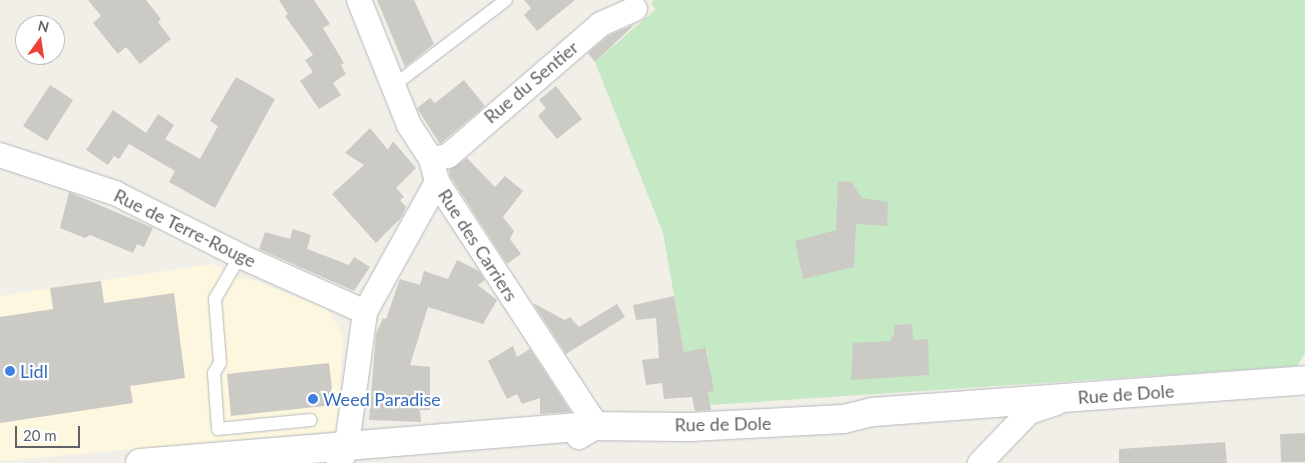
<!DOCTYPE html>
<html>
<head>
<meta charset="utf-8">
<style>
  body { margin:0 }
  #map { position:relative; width:1305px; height:463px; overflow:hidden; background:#f1efe8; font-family:Lato,sans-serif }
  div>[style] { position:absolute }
  .commercial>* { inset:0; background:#fef7e0 }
  .green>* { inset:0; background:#c5e8c5 }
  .building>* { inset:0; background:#cccac5 }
  .roads { filter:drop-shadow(0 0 1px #b5b8bc) drop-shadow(0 0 1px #b5b8bc) }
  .service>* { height:12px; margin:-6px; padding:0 6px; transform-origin:6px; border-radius:6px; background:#fff }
  .minor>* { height:24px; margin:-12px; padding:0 12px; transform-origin:12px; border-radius:12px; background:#fff }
  .secondary>* { height:28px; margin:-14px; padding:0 14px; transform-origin:14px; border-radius:14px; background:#fff }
  .dots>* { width:14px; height:14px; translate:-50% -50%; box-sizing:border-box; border:2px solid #fff; border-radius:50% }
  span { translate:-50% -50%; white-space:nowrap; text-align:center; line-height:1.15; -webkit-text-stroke:4.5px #fff; paint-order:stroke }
  .street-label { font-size:18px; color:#5f6368 }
  .shop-label { font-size:18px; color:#366cbe }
  .left { translate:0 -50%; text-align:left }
  .north { position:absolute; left:15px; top:15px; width:50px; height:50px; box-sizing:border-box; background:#fff; border:1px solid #bfc1c3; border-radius:50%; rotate:14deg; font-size:14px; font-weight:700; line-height:20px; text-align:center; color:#5f6368 }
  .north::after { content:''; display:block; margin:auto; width:18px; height:22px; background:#ea4335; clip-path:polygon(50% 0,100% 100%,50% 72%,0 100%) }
  .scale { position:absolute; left:15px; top:426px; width:65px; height:22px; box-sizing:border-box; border:2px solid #5f6368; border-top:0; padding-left:6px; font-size:15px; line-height:18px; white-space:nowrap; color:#5f6368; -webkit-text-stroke:4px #fff; paint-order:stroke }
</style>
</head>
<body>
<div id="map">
  <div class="commercial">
    <i style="clip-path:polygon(212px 264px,240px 278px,250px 279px,327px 309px,343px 335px,337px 431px,0 461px,0 296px)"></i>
  </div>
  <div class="green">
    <i style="clip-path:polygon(654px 0,1305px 0,1305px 353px,1297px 366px,710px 405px,708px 392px,713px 391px,707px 349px,684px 352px,663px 233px,595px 62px,656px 9px,651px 4px)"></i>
  </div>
  <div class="building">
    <i style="clip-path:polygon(88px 0,146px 0,161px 19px,158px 22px,171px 39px,140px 64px,126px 47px,118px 54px,93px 23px,101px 16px)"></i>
    <i style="clip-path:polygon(279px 0,314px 0,330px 24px,323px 28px,344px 63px,341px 65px,346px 74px,333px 83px,341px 95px,319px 109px,300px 81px,313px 72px,305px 60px,313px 55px,285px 16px,288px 14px)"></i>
    <i style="clip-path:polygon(377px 0,414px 0,434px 44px,405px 67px)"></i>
    <i style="clip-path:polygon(524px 0,575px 0,537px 31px,524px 15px,531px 8px)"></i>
    <i style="clip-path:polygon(635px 24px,595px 62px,588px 53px,608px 36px)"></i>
    <i style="clip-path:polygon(236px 77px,275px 99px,215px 208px,169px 182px,175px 171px,129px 144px,119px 159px,114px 156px,108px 165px,86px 150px,113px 110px,146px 133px,158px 114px,174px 125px,165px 139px,200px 159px,218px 126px,210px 121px)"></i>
    <i style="clip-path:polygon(464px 80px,485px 106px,440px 144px,417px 108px,430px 98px,435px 103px)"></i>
    <i style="clip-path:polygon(50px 85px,73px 100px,47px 141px,23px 126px)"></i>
    <i style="clip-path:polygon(556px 86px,582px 119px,557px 139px,538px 116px,546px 108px,539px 100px)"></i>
    <i style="clip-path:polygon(370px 128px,388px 150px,393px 141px,416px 168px,396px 188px,404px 197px,400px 200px,406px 207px,402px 217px,376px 243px,332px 194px,364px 165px,345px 153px)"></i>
    <i style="clip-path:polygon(467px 158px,495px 187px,505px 176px,523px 191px,503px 217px,514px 231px,510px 239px,521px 254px,507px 264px,450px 176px,449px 170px)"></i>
    <i style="clip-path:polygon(838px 181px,851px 182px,862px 198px,888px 202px,887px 226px,856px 224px,854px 267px,803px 279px,795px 241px,836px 230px)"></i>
    <i style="clip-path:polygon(69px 192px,153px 228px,144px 247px,137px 244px,133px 253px,90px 235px,85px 238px,60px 228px)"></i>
    <i style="clip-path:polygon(293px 229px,311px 235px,307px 249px,349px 265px,354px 257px,370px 267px,354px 291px,259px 249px,265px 232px,290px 239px)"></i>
    <i style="clip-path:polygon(457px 260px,479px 271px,485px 280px,478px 285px,497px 300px,483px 324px,428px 307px,410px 365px,430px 367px,430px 410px,420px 410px,421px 422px,369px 420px,376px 334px,383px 318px,386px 319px,400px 279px,420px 285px,424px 271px,448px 279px)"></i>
    <i style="clip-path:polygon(101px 281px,104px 303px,174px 293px,185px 378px,130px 386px,133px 403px,0 423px,0 317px,53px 309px,50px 288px)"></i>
    <i style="clip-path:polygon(674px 296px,684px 352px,706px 348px,714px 391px,708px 392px,711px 410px,695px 411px,692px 397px,664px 399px,662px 383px,646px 385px,642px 360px,659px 358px,656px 318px,636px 320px,633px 305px)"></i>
    <i style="clip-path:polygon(533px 303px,565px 320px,570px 317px,579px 327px,617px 304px,625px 317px,566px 354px)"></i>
    <i style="clip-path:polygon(912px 324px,913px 340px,928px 339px,929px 375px,851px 380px,853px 343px,891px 341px,891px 336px,894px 337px,894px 325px)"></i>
    <i style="clip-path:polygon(513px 346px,517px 357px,530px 349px,571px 412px,540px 414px,540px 398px,522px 404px,517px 394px,507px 399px,488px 361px)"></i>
    <i style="clip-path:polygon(329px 363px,334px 405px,231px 416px,227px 374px)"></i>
    <i style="clip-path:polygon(1305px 433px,1305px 462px,1281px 462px,1280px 434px)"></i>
    <i style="clip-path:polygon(1225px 442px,1227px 463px,1119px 463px,1119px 449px)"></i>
  </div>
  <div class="roads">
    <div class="service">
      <i style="left:393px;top:86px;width:142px;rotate:-37.3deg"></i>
      <i style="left:240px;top:256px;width:50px;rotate:120.2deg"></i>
      <i style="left:215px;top:299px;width:64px;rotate:85.5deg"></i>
      <i style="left:220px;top:363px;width:12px;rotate:121deg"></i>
      <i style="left:214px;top:373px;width:56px;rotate:85.9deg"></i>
      <i style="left:218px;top:429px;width:93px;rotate:-5.5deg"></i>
    </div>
    <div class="minor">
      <i style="left:359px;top:0;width:135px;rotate:68.2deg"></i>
      <i style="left:409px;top:125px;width:40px;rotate:57.1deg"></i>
      <i style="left:431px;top:159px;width:24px;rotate:75deg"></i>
      <i style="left:437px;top:182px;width:281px;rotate:56.8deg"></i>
      <i style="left:591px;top:417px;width:14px;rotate:98deg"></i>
      <i style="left:589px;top:431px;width:12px;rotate:149deg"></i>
      <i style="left:0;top:155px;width:121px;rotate:18.3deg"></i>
      <i style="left:115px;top:193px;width:140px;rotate:26.7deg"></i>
      <i style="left:240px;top:256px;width:137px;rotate:24.1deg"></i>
      <i style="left:431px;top:159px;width:17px;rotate:-10deg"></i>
      <i style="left:448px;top:156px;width:202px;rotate:-40.8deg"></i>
      <i style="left:601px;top:24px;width:37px;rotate:-24deg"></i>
      <i style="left:336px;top:455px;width:8px;rotate:-7deg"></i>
      <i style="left:344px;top:454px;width:10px;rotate:-73deg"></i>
      <i style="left:347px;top:444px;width:133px;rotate:-82.2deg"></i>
      <i style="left:365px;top:312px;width:149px;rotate:-61deg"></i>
      <i style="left:980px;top:463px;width:71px;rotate:-46.1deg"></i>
      <i style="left:1029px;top:412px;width:28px;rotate:-18deg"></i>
    </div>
    <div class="secondary">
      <i style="left:140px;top:463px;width:452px;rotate:-4.7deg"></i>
      <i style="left:590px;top:426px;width:100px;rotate:0.6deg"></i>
      <i style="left:690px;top:427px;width:154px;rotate:-3deg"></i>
      <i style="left:844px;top:419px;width:30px;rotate:-14deg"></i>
      <i style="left:873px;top:412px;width:433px;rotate:-4.2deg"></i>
    </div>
  </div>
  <div class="dots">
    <i style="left:10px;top:371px;background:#3f7fe0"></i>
    <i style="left:313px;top:399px;background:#3f7fe0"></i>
  </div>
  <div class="street-label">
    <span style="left:531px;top:82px;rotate:-40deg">Rue du Sentier</span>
    <span style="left:185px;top:228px;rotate:26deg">Rue de Terre-Rouge</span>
    <span style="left:478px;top:245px;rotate:57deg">Rue des Carriers</span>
    <span style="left:1126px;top:394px;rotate:-4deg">Rue de Dole</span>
    <span style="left:723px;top:424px;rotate:-1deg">Rue de Dole</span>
  </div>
  <div class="shop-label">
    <span class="left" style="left:20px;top:371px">Lidl</span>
    <span class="left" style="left:323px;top:399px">Weed Paradise</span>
  </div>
  <div class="north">N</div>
  <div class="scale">20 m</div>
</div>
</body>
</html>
